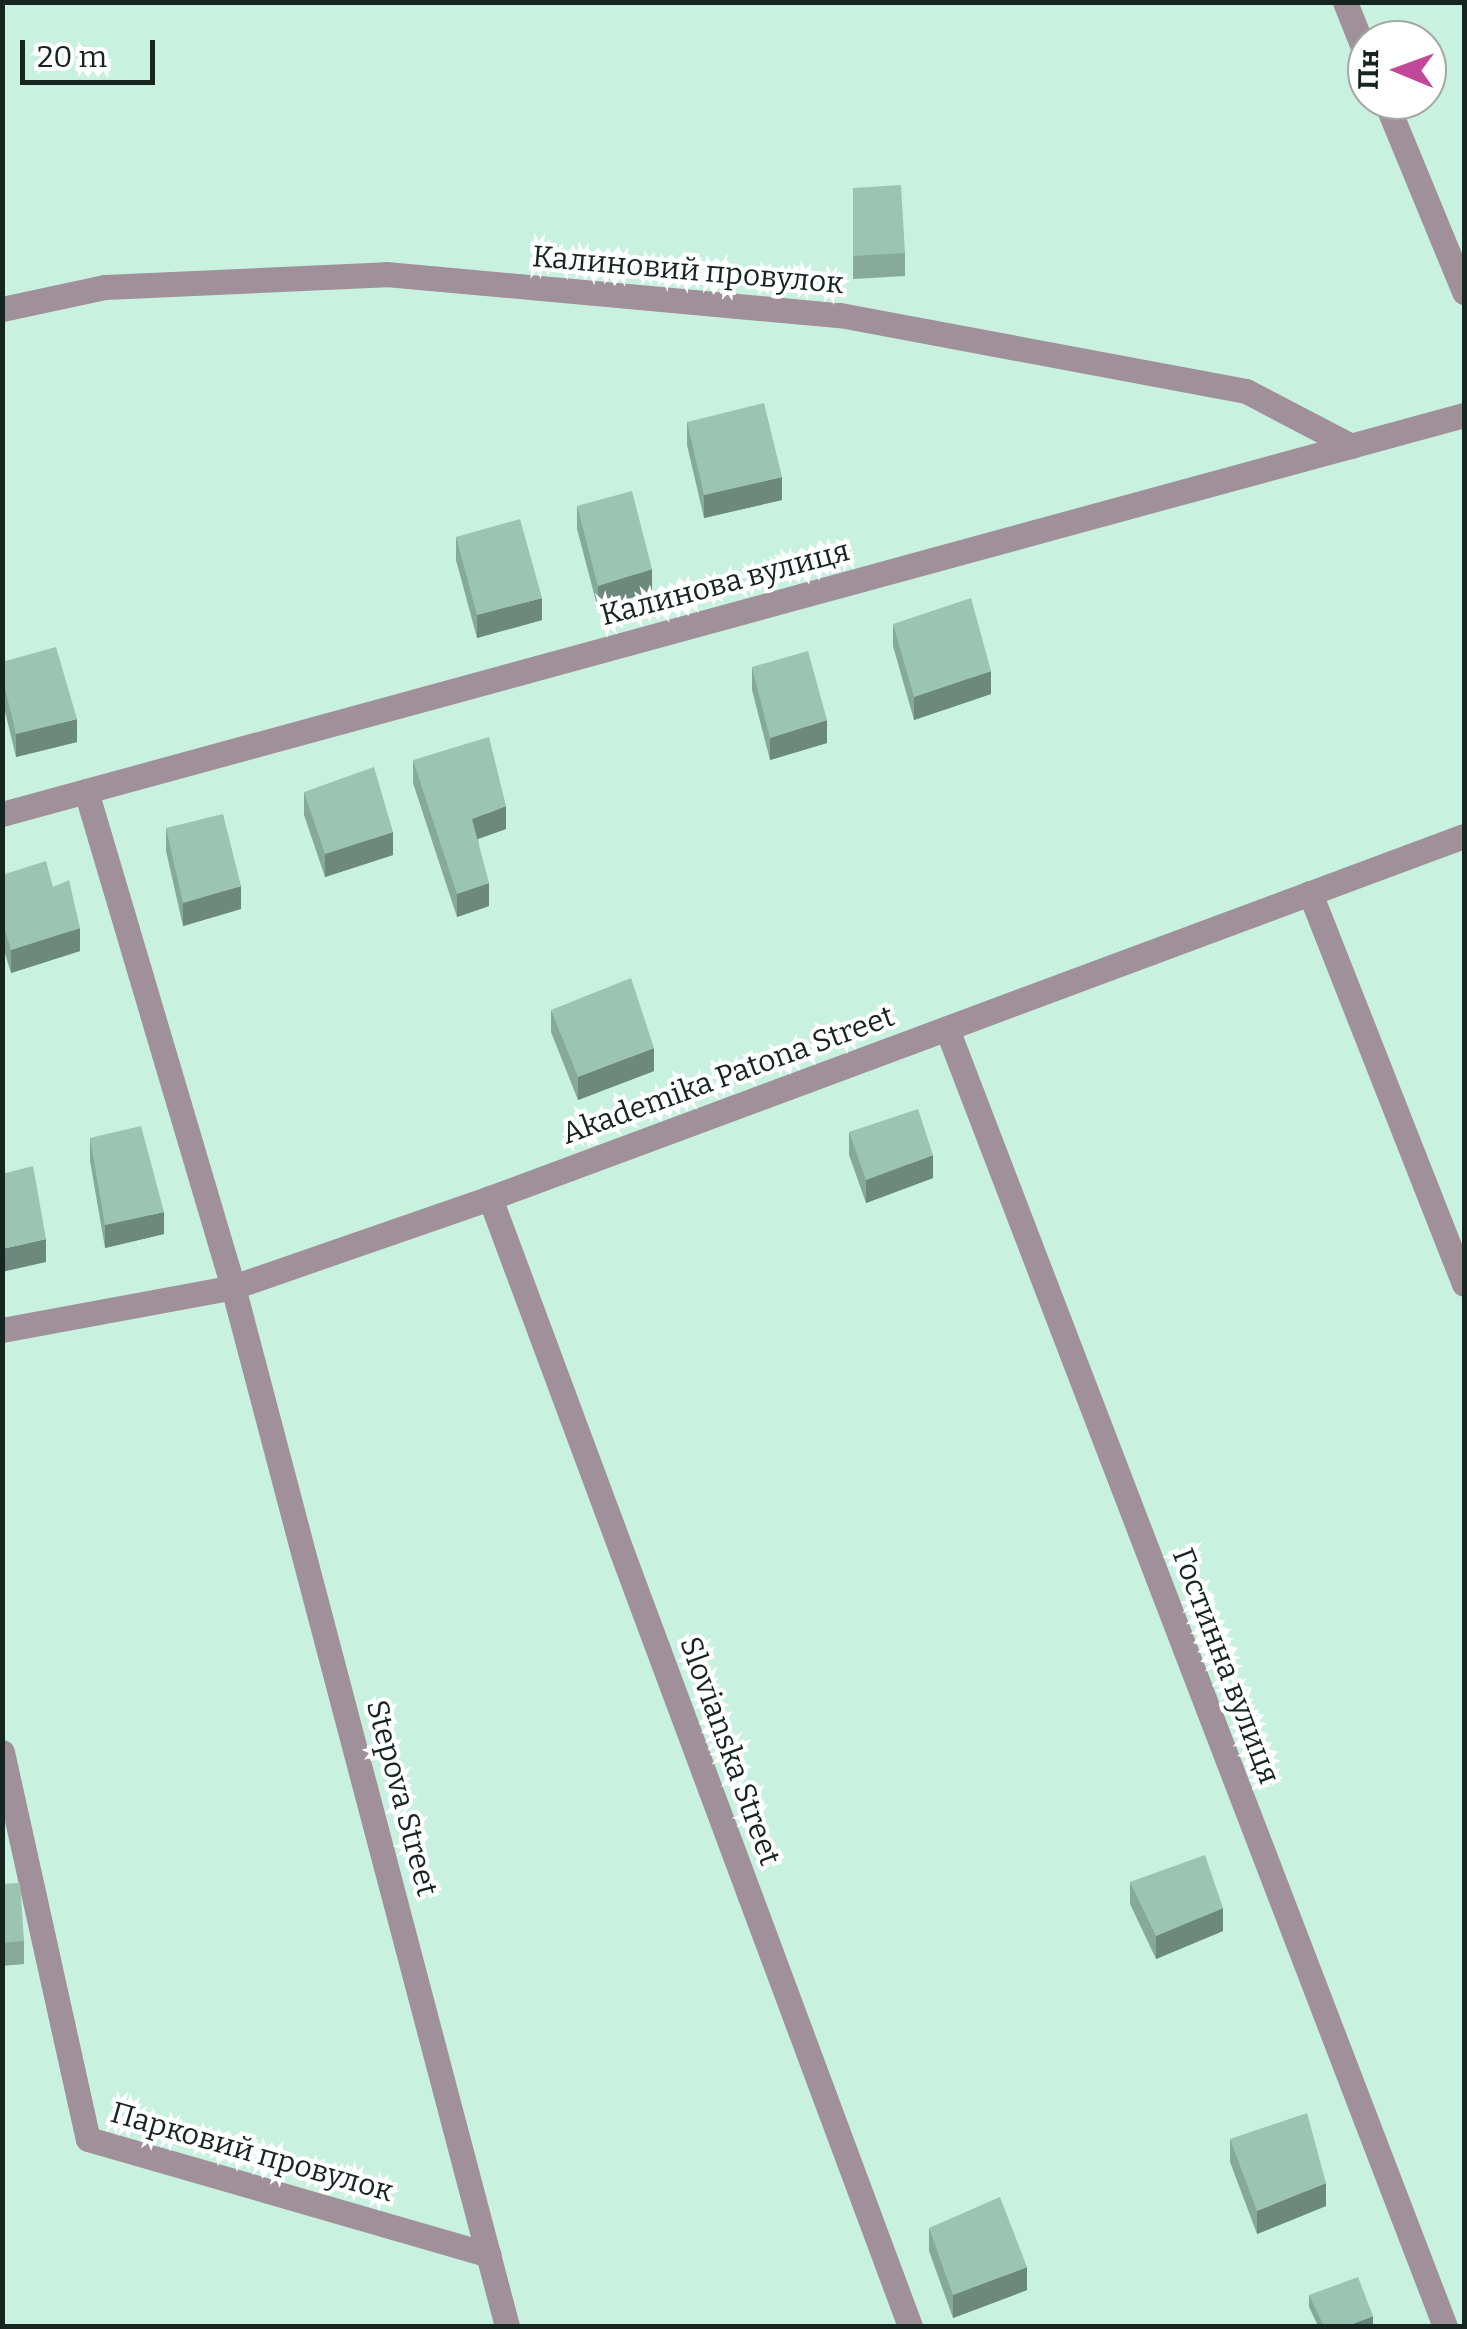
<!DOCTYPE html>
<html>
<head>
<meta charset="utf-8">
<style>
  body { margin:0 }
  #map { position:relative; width:1467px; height:2329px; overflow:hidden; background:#c9f1e0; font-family:Bitter,serif }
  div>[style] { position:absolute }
  .minor>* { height:25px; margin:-12.5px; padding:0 12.5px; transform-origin:12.5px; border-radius:12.5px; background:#a09099 }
  .wall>* { inset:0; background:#86a99a }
  .shaded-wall>* { inset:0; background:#6d897d }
  .building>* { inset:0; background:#9cc4b3 }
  span { translate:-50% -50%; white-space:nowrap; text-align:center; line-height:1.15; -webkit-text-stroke:8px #fff; paint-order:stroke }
  .street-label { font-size:30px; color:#16251f }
  .frame { position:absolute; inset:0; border:5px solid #16251f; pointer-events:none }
  .north { position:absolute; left:1347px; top:20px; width:100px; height:100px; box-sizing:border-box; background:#fff; border:2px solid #a2a8a5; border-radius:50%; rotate:271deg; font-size:28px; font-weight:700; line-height:40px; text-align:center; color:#16251f }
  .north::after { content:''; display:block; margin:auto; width:35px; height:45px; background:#c14799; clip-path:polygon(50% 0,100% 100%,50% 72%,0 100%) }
  .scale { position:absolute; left:20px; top:40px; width:135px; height:45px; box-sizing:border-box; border:5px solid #16251f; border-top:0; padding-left:12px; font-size:30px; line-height:35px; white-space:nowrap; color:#16251f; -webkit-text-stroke:8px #fff; paint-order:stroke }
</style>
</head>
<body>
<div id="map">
  <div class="minor">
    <i style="left:1345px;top:2px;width:59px;rotate:68.2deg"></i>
    <i style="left:1385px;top:100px;width:208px;rotate:67.6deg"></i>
    <i style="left:2px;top:309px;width:105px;rotate:-12.1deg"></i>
    <i style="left:105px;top:287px;width:281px;rotate:-2.6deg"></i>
    <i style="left:386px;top:274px;width:456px;rotate:5.2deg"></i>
    <i style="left:840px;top:315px;width:413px;rotate:10.6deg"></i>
    <i style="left:1246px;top:391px;width:119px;rotate:27.6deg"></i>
    <i style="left:86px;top:791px;width:517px;rotate:73.49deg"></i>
    <i style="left:233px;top:1287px;width:1075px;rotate:75.23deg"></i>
    <i style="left:2px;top:814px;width:1515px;rotate:-15.27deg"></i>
    <i style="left:1310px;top:893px;width:420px;rotate:68.5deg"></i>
    <i style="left:947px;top:1029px;width:1389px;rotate:69deg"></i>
    <i style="left:490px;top:1198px;width:1204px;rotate:69.58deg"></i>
    <i style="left:2px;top:1330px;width:235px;rotate:-10.5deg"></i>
    <i style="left:233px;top:1287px;width:272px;rotate:-19.1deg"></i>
    <i style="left:490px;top:1198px;width:1039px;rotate:-20.39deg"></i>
    <i style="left:2px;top:1752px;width:396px;rotate:77.5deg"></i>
    <i style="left:88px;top:2139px;width:417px;rotate:16.1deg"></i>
  </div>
  <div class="wall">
    <i style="clip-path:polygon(853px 188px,905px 253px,905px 276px,853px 279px)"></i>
    <i style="clip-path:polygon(687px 422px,782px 500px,704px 518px,687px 445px)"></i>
    <i style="clip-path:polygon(577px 506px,652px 591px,598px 609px,577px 529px)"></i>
    <i style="clip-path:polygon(456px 537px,542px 620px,477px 638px,456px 560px)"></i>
    <i style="clip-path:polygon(893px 624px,991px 694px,914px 720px,893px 646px)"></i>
    <i style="clip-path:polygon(2px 662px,77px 742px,16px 757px,2px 699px)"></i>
    <i style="clip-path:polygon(752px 667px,827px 743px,770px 760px,752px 690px)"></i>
    <i style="clip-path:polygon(413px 760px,506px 829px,478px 839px,489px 906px,457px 917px,413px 783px)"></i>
    <i style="clip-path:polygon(304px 792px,393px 855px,325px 877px,304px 815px)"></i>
    <i style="clip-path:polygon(166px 828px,241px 909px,183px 926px,166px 851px)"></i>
    <i style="clip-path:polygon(2px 875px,53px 887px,80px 951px,11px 973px,2px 944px)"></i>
    <i style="clip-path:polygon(551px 1010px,654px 1071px,578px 1100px,551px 1032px)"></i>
    <i style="clip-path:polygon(849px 1132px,933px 1178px,866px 1203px,849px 1155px)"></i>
    <i style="clip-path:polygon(90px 1138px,164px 1234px,105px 1248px,90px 1161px)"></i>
    <i style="clip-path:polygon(1130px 1882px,1223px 1931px,1156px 1959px,1130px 1904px)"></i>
    <i style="clip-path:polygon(2px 1884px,24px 1941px,24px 1964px,2px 1966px)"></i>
    <i style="clip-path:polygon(1230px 2139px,1326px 2206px,1257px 2234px,1230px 2162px)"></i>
    <i style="clip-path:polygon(929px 2228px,1027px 2290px,953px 2318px,929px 2251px)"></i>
    <i style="clip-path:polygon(1309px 2295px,1373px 2326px,1318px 2326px,1309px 2307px)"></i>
  </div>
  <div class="shaded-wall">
    <i style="clip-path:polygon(782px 477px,782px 500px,704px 518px,704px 495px)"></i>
    <i style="clip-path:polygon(652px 569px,652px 591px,598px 609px,598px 586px)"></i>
    <i style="clip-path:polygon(542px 598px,542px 620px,477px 638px,477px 615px)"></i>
    <i style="clip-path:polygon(991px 671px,991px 694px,914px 720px,914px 697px)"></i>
    <i style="clip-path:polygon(77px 719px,77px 742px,16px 757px,16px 734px)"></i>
    <i style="clip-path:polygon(827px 720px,827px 743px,770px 760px,770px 738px)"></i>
    <i style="clip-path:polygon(506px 806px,506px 829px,472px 841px,472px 819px)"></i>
    <i style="clip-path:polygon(393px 832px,393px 855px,325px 877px,325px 854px)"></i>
    <i style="clip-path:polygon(489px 883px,489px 906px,457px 917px,457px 894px)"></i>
    <i style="clip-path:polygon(241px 886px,241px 909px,183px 926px,183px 903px)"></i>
    <i style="clip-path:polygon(80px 928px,80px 951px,11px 973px,11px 950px)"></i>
    <i style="clip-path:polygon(654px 1048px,654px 1071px,578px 1100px,578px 1077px)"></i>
    <i style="clip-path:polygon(933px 1155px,933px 1178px,866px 1203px,866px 1180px)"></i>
    <i style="clip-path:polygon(164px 1212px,164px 1234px,105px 1248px,105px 1225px)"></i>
    <i style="clip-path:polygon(46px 1239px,46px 1262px,2px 1272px,2px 1249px)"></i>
    <i style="clip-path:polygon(1223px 1908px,1223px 1931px,1156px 1959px,1156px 1936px)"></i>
    <i style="clip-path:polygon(1326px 2183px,1326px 2206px,1257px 2234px,1257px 2211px)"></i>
    <i style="clip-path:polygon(1027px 2267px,1027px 2290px,953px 2318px,953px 2295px)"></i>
    <i style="clip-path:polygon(1373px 2316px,1373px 2326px,1348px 2326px)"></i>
  </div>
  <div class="building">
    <i style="clip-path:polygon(901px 185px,905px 253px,853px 256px,853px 188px)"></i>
    <i style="clip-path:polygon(764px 403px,782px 477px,704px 495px,687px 422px)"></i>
    <i style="clip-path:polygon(632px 491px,652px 569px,598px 586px,577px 506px)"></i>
    <i style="clip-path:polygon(520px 519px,542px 598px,477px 615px,456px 537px)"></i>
    <i style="clip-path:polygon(971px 598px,991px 671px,914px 697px,893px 624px)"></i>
    <i style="clip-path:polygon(56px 647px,77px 719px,16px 734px,2px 676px,2px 662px)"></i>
    <i style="clip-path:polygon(808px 651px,827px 720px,770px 738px,752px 667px)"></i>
    <i style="clip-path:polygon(489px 737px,506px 806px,472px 819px,489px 883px,457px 894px,413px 760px)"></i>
    <i style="clip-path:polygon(374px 767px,393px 832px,325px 854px,304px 792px)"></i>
    <i style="clip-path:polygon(223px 814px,241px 886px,183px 903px,166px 828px)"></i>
    <i style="clip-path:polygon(46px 861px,53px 887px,69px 880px,80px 928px,11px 950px,2px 921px,2px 875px)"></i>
    <i style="clip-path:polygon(631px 978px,654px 1048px,578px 1077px,551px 1010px)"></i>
    <i style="clip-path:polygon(918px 1109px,933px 1155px,866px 1180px,849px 1132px)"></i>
    <i style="clip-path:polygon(141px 1126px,164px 1212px,105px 1225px,90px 1138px)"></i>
    <i style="clip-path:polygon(33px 1166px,46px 1239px,2px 1249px,2px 1174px)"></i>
    <i style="clip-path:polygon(1205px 1855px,1223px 1908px,1156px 1936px,1130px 1882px)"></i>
    <i style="clip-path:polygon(20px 1883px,24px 1941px,2px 1943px,2px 1884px)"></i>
    <i style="clip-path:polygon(1307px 2113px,1326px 2183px,1257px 2211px,1230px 2139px)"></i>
    <i style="clip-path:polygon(1000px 2197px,1027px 2267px,953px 2295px,929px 2228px)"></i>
    <i style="clip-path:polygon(1358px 2277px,1373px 2316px,1348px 2326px,1324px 2326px,1309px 2295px)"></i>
  </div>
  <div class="street-label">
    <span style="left:688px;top:270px;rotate:5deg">Калиновий провулок</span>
    <span style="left:725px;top:583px;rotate:-15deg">Калинова вулиця</span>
    <span style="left:728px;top:1075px;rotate:-20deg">Akademika Patona Street</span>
    <span style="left:1226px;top:1666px;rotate:69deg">Гостинна вулиця</span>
    <span style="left:730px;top:1751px;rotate:70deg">Slovianska Street</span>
    <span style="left:402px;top:1798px;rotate:75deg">Stepova Street</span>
    <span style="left:252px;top:2152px;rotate:16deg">Парковий провулок</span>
  </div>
  <div class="frame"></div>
  <div class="north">Пн</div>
  <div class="scale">20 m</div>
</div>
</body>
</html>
